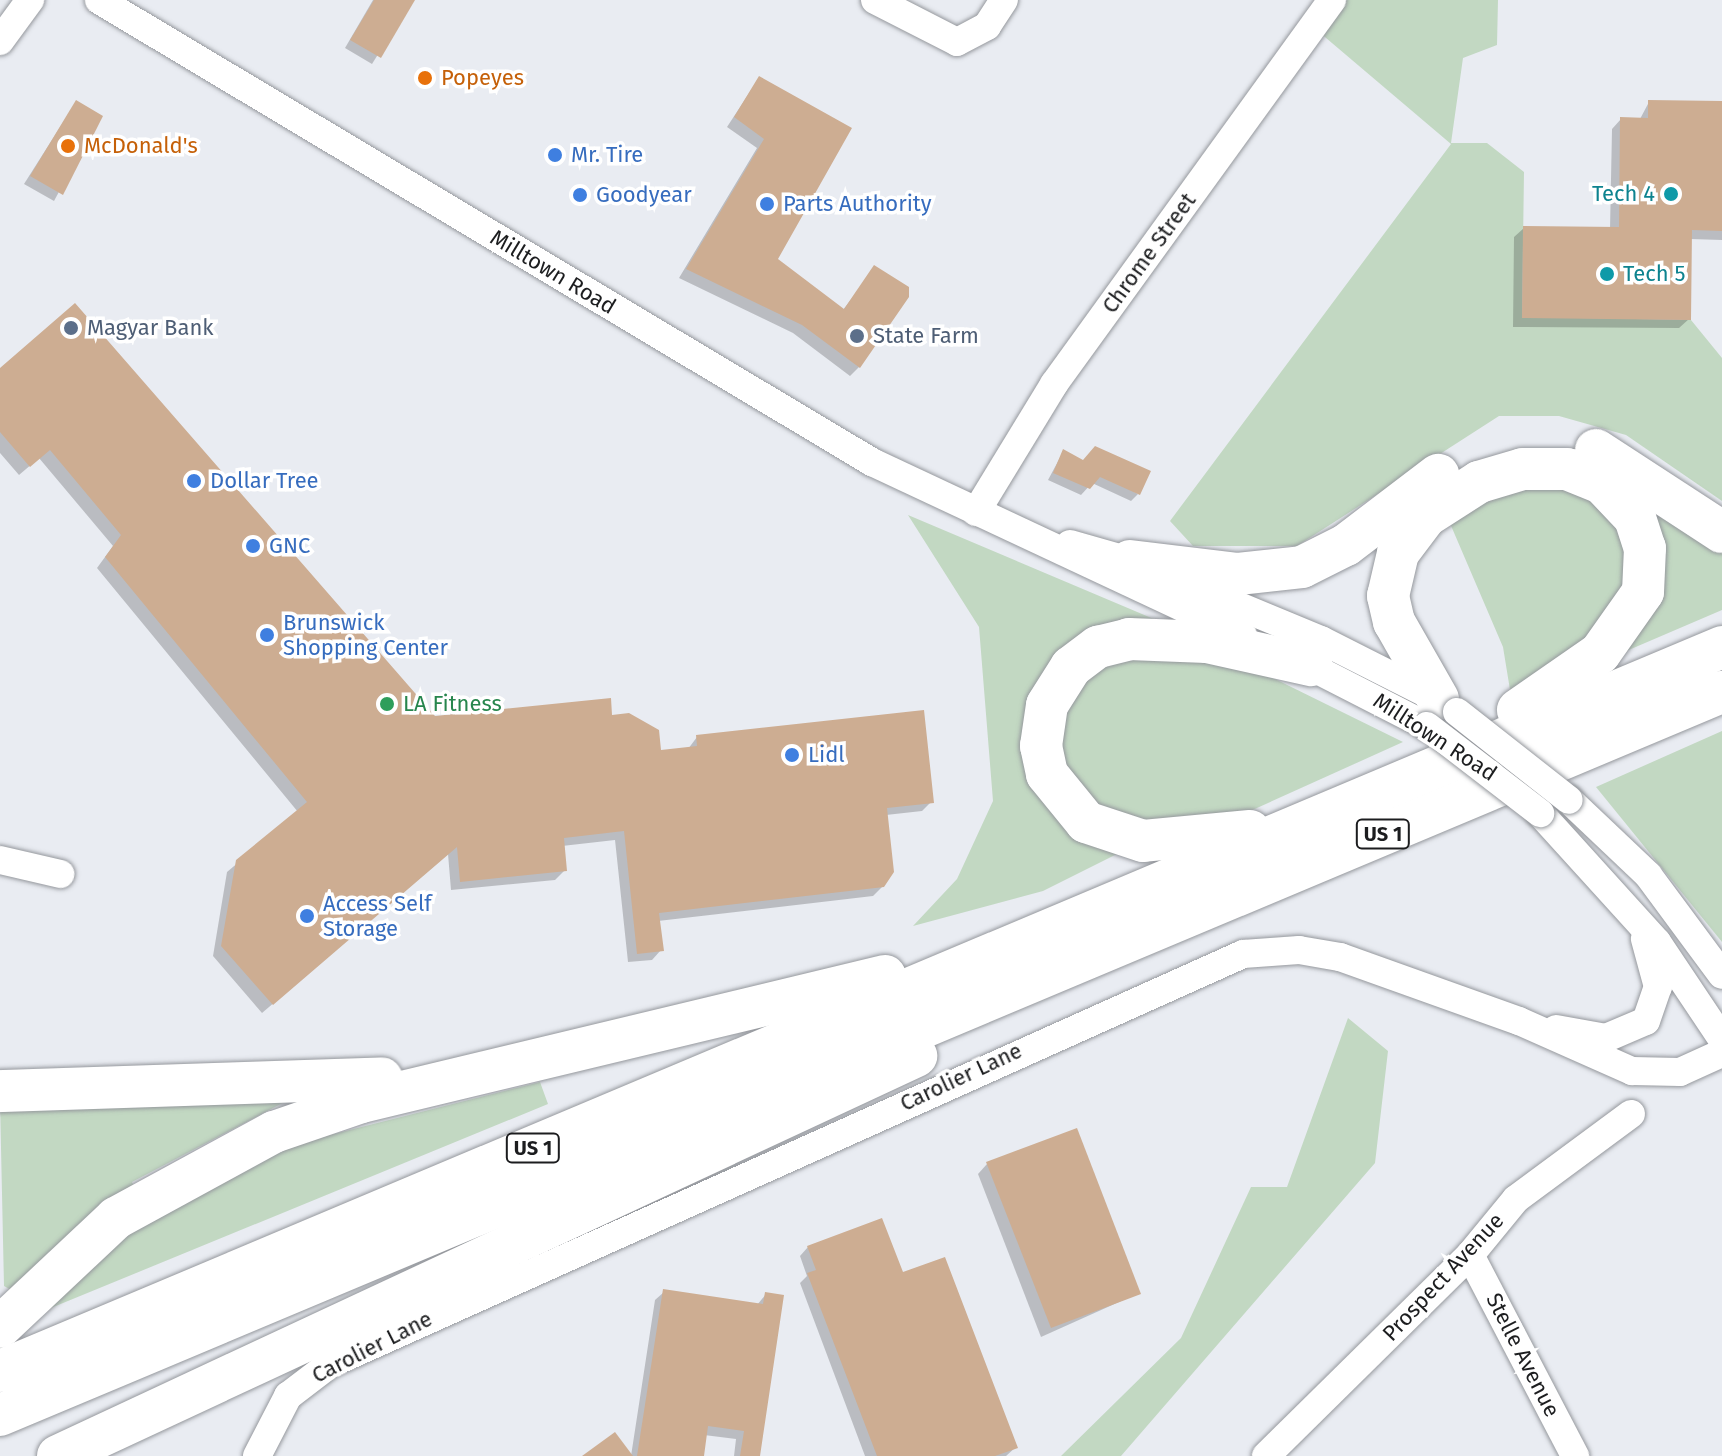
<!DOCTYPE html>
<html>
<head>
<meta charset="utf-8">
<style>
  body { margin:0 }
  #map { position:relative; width:1722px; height:1456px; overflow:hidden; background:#e9ecf2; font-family:"Fira Sans",sans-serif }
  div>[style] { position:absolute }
  .green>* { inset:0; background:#c2d8c2 }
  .shadow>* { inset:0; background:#0003 }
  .building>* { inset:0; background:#cdad92 }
  .roads { filter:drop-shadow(0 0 2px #95989d) drop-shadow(0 0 2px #95989d) }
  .minor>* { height:28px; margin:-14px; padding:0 14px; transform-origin:14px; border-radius:14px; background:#fff }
  .highway>* { height:42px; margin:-21px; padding:0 21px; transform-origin:21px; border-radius:21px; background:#fff }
  .bridges { filter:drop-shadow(0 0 2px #95989d) drop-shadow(0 0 2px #95989d) }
  .minor-bridge>* { height:28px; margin:-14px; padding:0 14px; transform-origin:14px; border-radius:14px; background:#fff }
  .dots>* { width:22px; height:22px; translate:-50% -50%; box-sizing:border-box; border:4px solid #fff; border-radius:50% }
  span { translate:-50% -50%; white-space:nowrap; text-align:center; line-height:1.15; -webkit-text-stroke:7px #fff; paint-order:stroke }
  .shield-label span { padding:2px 6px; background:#fff; border:2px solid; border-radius:6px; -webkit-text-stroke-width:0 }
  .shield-label { font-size:20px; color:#1c1d1f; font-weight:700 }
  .food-label { font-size:22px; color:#c56008 }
  .left { translate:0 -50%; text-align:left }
  .shop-label { font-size:22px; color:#366cbe }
  .culture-label { font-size:22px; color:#0d838f }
  .right { translate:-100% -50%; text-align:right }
  .street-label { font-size:22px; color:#1c1d1f }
  .service-label { font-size:22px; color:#4e5e75 }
  .leisure-label { font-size:22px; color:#27864d }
</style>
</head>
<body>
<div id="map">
  <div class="green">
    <i style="clip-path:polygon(1342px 0,1498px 0,1497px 45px,1463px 58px,1451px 143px,1487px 143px,1524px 172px,1522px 317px,1691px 320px,1722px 358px,1722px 501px,1626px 435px,1559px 416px,1499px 416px,1297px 546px,1193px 546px,1170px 521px,1451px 144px,1319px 32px)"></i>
    <i style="clip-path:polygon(1556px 478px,1602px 499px,1628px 537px,1634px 576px,1615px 618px,1511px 696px,1503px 647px,1446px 514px)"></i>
    <i style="clip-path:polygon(1629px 486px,1722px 542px,1722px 610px,1624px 652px)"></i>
    <i style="clip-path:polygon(908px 515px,1168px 625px,1084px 635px,1026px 767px,1121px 852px,1043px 891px,913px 926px,957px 879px,993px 801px,979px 627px)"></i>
    <i style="clip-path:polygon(1173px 649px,1251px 667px,1403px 742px,1248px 812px,1165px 829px,1102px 820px,1063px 779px,1055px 729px,1065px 693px,1100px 663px)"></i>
    <i style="clip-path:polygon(1722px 731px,1722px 942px,1596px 787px)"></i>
    <i style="clip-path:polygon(1348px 1018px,1388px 1051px,1375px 1163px,1121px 1456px,1061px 1456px,1181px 1338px,1251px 1187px,1287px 1187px)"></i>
    <i style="clip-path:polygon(540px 1082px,548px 1104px,46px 1310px,4px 1286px,0 1101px,292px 1098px,132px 1182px,150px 1220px,294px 1144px)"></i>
  </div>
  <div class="shadow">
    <i style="clip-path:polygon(373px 0,412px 0,372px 64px,345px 48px)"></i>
    <i style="clip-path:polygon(759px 78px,775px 260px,843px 310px,875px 268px,859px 367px,850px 376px,793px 333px,679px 278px,757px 148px,727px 127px)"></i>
    <i style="clip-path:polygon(76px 102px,100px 116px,54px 201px,24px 184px)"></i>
    <i style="clip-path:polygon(1649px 102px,1722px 103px,1722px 240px,1690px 239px,1689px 319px,1679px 328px,1513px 327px,1514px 237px,1524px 228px,1610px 229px,1612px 129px,1621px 119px,1640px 119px)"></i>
    <i style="clip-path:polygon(0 371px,434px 718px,610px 717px,659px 752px,688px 749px,697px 737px,931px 802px,922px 811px,886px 815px,883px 886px,873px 896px,658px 921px,661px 950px,652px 960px,628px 962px,615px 840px,562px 846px,565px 870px,555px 880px,451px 890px,448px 854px,262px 1013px,213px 956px,227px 872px,298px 812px,97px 568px,113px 546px,39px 458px,19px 475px,0 453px)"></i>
    <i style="clip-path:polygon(1063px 452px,1083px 462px,1138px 494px,1131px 501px,1092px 483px,1081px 495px,1048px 480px)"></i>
    <i style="clip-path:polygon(987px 1164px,1139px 1293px,1041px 1337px,978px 1174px)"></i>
    <i style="clip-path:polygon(808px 1247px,902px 1275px,1016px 1447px,1006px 1456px,865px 1456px,800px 1283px,807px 1276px,800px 1256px)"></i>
    <i style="clip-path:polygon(664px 1292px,757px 1305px,766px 1294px,758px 1456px,734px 1456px,736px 1439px,704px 1435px,702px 1456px,631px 1456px,655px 1300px)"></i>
  </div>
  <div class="building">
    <i style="clip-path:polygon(374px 0,415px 0,381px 58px,350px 40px)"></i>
    <i style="clip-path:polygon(759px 76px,852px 128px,778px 259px,844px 309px,874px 265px,909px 287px,909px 297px,860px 368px,802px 325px,686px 269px,764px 139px,734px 117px)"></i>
    <i style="clip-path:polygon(76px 100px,103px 116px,63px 195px,30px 176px)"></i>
    <i style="clip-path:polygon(1648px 100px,1722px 101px,1722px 231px,1692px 230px,1691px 320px,1522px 318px,1523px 226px,1619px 227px,1620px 117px,1648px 118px)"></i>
    <i style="clip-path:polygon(75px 303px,435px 716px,611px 698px,612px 715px,629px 713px,659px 730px,661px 750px,697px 746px,696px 735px,924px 710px,934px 803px,887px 808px,894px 872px,884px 887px,659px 913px,664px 951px,637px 954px,624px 831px,564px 838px,567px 871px,460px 882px,457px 847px,273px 1005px,221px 946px,236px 860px,307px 802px,105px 557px,121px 535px,50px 450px,30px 467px,0 432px,0 368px)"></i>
    <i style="clip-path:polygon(1095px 446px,1151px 471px,1140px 495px,1100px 477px,1090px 489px,1053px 473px,1063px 449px,1083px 460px)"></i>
    <i style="clip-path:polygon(1077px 1128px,1141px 1294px,1051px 1328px,986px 1162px)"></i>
    <i style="clip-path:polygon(882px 1218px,903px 1272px,945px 1257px,1018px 1448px,995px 1456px,877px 1456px,807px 1273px,816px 1270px,807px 1246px)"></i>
    <i style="clip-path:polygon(663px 1289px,763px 1304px,765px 1292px,784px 1295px,760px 1456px,740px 1456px,744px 1431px,708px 1426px,704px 1456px,637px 1456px)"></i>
    <i style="clip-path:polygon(615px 1432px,633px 1456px,582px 1456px)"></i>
  </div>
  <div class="roads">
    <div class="minor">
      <i style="left:99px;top:0;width:901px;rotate:30.87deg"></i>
      <i style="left:872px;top:462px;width:410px;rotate:25.1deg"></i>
      <i style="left:875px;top:0;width:92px;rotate:27.1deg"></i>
      <i style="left:957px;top:42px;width:34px;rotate:-28deg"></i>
      <i style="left:987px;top:26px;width:31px;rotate:-57deg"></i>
      <i style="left:0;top:41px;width:51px;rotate:-53.8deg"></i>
      <i style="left:976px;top:512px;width:150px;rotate:-58.6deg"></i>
      <i style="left:1054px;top:384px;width:474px;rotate:-54.1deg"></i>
      <i style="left:1070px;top:544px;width:62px;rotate:15.8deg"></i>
      <i style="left:1130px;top:561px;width:207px;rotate:22.5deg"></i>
      <i style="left:1321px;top:640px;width:129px;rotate:26.8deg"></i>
      <i style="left:1296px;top:659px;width:147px;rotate:27.1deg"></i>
      <i style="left:1569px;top:800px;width:109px;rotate:43.5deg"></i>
      <i style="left:1648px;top:875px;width:124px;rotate:53.5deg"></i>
      <i style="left:1540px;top:813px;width:174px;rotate:47.8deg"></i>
      <i style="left:1657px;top:942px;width:117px;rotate:56.2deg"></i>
      <i style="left:0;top:860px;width:62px;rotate:13.1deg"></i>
      <i style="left:1556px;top:1029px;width:51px;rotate:10.2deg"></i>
      <i style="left:1606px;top:1038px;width:43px;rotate:-23deg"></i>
      <i style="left:1646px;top:1021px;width:36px;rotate:-71deg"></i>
      <i style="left:1658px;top:987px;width:50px;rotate:-105.2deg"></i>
      <i style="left:1470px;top:1255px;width:227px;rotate:62.4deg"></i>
      <i style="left:257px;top:1456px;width:68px;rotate:-62.7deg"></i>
      <i style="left:288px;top:1396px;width:53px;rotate:-37.3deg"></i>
      <i style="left:330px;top:1364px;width:1001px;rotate:-24.18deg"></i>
      <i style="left:1243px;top:954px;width:56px;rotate:-4.1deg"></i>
      <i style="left:1299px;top:950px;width:42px;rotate:9.7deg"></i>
      <i style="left:1340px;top:957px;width:190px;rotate:19.7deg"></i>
      <i style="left:1519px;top:1021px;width:124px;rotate:23.9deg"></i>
      <i style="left:1632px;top:1071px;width:48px;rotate:1.2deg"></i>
      <i style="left:1680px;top:1072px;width:46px;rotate:-24.3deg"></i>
      <i style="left:1266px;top:1456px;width:286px;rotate:-44.6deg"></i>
      <i style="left:1470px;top:1255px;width:72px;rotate:-50.6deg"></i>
      <i style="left:1516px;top:1199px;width:143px;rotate:-36.5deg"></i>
    </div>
    <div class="highway">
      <i style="left:1596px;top:450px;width:150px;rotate:33.1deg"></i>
      <i style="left:1130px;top:561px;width:109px;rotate:6.9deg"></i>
      <i style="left:1238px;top:574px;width:64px;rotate:-6.2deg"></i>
      <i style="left:1302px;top:567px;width:49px;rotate:-26.6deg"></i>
      <i style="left:1346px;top:545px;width:116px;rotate:-37.3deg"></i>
      <i style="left:1438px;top:699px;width:89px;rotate:-119.7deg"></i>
      <i style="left:1394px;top:622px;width:27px;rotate:-103deg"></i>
      <i style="left:1388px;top:596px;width:44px;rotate:-76.9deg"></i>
      <i style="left:1398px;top:553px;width:46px;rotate:-52.9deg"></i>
      <i style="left:1426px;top:516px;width:63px;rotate:-32.7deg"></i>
      <i style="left:1479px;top:482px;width:46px;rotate:-16.5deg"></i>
      <i style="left:1523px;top:469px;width:44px"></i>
      <i style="left:1567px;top:469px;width:38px;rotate:22deg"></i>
      <i style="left:1602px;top:483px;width:48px;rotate:46.7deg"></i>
      <i style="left:1635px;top:518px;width:32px;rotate:72deg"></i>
      <i style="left:1645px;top:548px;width:44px;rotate:92.6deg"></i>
      <i style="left:1643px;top:592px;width:75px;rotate:125.2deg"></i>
      <i style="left:1600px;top:653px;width:100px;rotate:145.2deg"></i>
      <i style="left:1250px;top:831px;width:107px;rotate:174.7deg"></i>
      <i style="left:1143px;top:841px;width:60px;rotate:-161.6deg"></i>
      <i style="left:1086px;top:822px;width:62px;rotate:-129.1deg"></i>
      <i style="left:1047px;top:774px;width:29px;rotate:-102deg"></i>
      <i style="left:1041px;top:746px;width:41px;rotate:-81.7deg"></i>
      <i style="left:1047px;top:705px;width:45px;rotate:-57.7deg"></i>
      <i style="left:1071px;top:667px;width:34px;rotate:-37deg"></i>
      <i style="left:1098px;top:647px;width:32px;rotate:-14deg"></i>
      <i style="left:1129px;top:639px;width:78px;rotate:2.2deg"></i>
      <i style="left:1207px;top:642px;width:107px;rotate:12.5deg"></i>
      <i style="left:0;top:1091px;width:382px;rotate:-1.9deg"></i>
      <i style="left:0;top:1327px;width:159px;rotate:-43.2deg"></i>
      <i style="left:116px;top:1218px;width:180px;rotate:-28.6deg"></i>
      <i style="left:274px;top:1132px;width:92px;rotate:-19deg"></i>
      <i style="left:361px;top:1102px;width:539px;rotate:-13.52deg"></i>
      <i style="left:0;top:1371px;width:1868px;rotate:-22.8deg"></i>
      <i style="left:0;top:1415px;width:1868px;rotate:-22.78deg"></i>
      <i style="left:58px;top:1456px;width:947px;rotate:-24.99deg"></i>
    </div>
  </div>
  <div class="bridges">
    <div class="minor-bridge">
      <i style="left:1457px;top:712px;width:142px;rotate:38.2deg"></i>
      <i style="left:1427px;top:726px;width:143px;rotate:37.6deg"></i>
    </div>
  </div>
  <div class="dots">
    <i style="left:425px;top:78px;background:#e8710a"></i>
    <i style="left:68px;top:146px;background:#e8710a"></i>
    <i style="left:555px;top:155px;background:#3f7fe0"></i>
    <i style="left:1671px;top:194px;background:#0f9aa8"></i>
    <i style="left:580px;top:195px;background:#3f7fe0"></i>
    <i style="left:767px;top:204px;background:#3f7fe0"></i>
    <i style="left:1607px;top:274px;background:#0f9aa8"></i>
    <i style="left:71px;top:328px;background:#5c6f8a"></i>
    <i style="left:857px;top:336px;background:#5c6f8a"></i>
    <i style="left:194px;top:481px;background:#3f7fe0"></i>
    <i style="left:253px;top:546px;background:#3f7fe0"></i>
    <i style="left:267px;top:635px;background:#3f7fe0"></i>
    <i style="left:387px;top:704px;background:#2e9e5b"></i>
    <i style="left:792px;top:755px;background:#3f7fe0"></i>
    <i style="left:307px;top:916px;background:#3f7fe0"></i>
  </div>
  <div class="shield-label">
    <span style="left:1383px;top:834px">US 1</span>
    <span style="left:533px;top:1148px">US 1</span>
  </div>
  <div class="food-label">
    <span class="left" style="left:441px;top:78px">Popeyes</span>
    <span class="left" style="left:84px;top:146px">McDonald's</span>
  </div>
  <div class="shop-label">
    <span class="left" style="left:571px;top:155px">Mr. Tire</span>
    <span class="left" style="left:596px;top:195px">Goodyear</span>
    <span class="left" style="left:783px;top:204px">Parts Authority</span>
    <span class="left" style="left:210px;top:481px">Dollar Tree</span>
    <span class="left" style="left:269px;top:546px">GNC</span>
    <span class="left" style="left:283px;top:635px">Brunswick<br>Shopping Center</span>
    <span class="left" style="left:808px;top:755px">Lidl</span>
    <span class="left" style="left:323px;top:916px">Access Self<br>Storage</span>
  </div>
  <div class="culture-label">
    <span class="right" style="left:1655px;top:194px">Tech 4</span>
    <span class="left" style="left:1623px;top:274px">Tech 5</span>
  </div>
  <div class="street-label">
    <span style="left:1149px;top:253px;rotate:-54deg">Chrome Street</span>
    <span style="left:553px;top:272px;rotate:31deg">Milltown Road</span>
    <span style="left:1435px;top:737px;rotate:33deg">Milltown Road</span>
    <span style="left:961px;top:1077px;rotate:-25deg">Carolier Lane</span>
    <span style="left:1443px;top:1277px;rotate:-47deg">Prospect Avenue</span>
    <span style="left:372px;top:1347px;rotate:-27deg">Carolier Lane</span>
    <span style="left:1523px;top:1355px;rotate:63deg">Stelle Avenue</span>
  </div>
  <div class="service-label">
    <span class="left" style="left:87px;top:328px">Magyar Bank</span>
    <span class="left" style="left:873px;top:336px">State Farm</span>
  </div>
  <div class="leisure-label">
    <span class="left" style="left:403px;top:704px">LA Fitness</span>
  </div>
</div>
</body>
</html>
